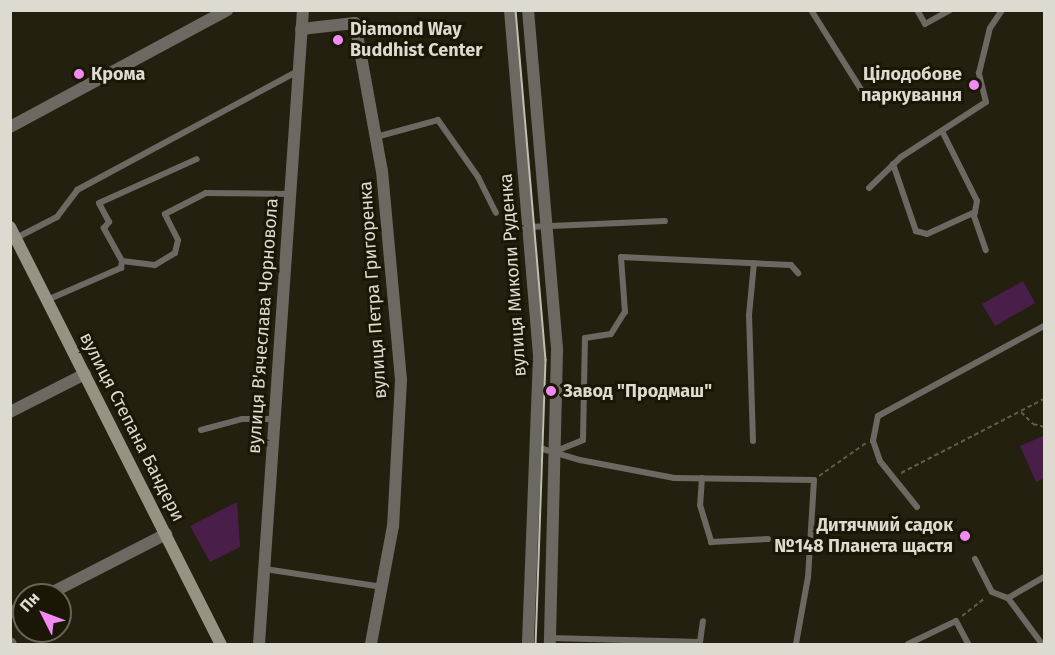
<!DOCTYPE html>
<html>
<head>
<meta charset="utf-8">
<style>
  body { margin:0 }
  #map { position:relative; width:1055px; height:655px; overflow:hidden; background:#24200f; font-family:"Fira Sans",sans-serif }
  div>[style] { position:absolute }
  .green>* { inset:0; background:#491e49 }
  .path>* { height:2px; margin-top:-1px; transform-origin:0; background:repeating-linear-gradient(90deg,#5f5c4d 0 4.5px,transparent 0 7.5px) }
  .lane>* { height:6px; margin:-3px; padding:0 3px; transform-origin:3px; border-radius:3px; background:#6b6961 }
  .street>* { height:12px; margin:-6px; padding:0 6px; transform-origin:6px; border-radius:6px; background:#6b6961 }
  .secondary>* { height:12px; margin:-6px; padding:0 6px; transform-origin:6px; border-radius:6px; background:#969385 }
  .tram>* { height:1.5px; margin:-0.75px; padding:0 0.75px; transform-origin:0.75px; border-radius:0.75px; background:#c0beb2 }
  .dots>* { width:16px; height:16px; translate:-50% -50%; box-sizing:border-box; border:3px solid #1a1706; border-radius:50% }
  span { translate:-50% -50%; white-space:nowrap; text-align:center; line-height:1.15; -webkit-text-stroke:6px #1a1706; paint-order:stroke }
  .poi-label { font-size:18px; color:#dddbd0; font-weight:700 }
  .left { translate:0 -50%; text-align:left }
  .right { translate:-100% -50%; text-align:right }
  .street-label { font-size:18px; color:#dddbd0 }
  .frame { position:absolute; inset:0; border:12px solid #dddbd0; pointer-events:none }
  .north { position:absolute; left:12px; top:583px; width:60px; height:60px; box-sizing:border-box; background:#1a1706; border:2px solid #686557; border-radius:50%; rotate:312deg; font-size:16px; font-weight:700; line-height:24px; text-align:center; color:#dddbd0 }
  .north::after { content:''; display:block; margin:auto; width:21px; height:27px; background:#f28af2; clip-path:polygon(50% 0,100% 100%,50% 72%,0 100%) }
</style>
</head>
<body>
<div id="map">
  <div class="green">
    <i style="clip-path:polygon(1023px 281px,1035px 303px,995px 326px,982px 304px)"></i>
    <i style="clip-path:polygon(1043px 436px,1044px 478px,1036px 482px,1020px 446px)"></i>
    <i style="clip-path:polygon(237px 502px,240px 547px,210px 562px,190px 526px)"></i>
  </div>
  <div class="path">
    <i style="left:1021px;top:412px;width:17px;rotate:45deg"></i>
    <i style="left:1033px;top:424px;width:11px;rotate:15deg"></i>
    <i style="left:901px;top:473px;width:161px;rotate:-27.4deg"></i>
    <i style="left:819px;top:476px;width:57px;rotate:-35.1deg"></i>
    <i style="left:962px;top:616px;width:29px;rotate:-38deg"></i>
  </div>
  <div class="lane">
    <i style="left:811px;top:10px;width:105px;rotate:57.8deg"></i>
    <i style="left:917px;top:10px;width:16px;rotate:60deg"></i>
    <i style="left:925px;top:24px;width:29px;rotate:-29deg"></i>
    <i style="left:942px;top:131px;width:78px;rotate:63.4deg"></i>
    <i style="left:977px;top:201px;width:15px;rotate:101deg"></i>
    <i style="left:974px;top:216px;width:36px;rotate:71deg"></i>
    <i style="left:376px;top:137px;width:64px;rotate:-15.3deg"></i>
    <i style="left:438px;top:120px;width:70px;rotate:54.9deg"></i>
    <i style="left:478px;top:177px;width:40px;rotate:63.4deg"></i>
    <i style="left:893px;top:164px;width:71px;rotate:71.1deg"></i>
    <i style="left:916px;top:231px;width:11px;rotate:15deg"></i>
    <i style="left:927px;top:234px;width:53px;rotate:-24.6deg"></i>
    <i style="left:869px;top:188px;width:45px;rotate:-44.1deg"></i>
    <i style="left:901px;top:157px;width:101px;rotate:-32.9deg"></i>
    <i style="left:986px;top:102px;width:30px;rotate:-104deg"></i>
    <i style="left:979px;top:73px;width:46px;rotate:-76.3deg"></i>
    <i style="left:990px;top:28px;width:22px;rotate:-56deg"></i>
    <i style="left:528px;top:227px;width:137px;rotate:-2.5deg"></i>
    <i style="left:16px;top:238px;width:46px;rotate:-27.1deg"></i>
    <i style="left:57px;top:217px;width:34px;rotate:-53deg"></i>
    <i style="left:77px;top:190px;width:251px;rotate:-28.3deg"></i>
    <i style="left:122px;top:261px;width:33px;rotate:7deg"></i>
    <i style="left:155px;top:265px;width:23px;rotate:-31deg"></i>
    <i style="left:175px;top:253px;width:13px;rotate:-77deg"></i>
    <i style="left:178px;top:240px;width:29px;rotate:-117deg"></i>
    <i style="left:165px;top:214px;width:46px;rotate:-27.1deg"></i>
    <i style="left:206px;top:193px;width:84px;rotate:0.7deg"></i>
    <i style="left:47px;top:300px;width:81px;rotate:-23.4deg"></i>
    <i style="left:121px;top:268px;width:7px;rotate:-82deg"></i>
    <i style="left:122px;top:261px;width:38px;rotate:-119deg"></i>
    <i style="left:104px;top:228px;width:8px;rotate:-50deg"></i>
    <i style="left:109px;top:222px;width:21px;rotate:-118deg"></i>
    <i style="left:99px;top:203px;width:107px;rotate:-24.2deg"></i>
    <i style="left:201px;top:430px;width:42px;rotate:-15deg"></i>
    <i style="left:242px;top:419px;width:32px"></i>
    <i style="left:753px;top:441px;width:126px;rotate:-91.8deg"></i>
    <i style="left:749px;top:315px;width:52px;rotate:-84.5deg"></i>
    <i style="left:536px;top:447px;width:46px;rotate:16.5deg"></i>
    <i style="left:580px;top:460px;width:96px;rotate:10.8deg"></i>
    <i style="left:674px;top:478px;width:140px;rotate:0.8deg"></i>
    <i style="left:814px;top:480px;width:97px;rotate:93.5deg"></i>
    <i style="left:808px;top:577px;width:68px;rotate:100.2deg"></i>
    <i style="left:556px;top:451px;width:29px;rotate:-22deg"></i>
    <i style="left:583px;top:440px;width:102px;rotate:-88.9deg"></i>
    <i style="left:585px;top:338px;width:26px;rotate:-9deg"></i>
    <i style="left:611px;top:334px;width:26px;rotate:-58deg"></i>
    <i style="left:625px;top:312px;width:55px;rotate:-94.2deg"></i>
    <i style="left:621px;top:257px;width:170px;rotate:2.7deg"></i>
    <i style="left:791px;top:265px;width:11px;rotate:49deg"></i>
    <i style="left:702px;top:478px;width:27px;rotate:94deg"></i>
    <i style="left:700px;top:505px;width:39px;rotate:73deg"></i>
    <i style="left:711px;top:542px;width:57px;rotate:-3deg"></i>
    <i style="left:917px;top:507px;width:59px;rotate:-128.8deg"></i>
    <i style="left:880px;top:461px;width:21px;rotate:-109deg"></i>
    <i style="left:873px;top:441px;width:25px;rotate:-79deg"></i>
    <i style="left:878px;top:416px;width:189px;rotate:-28.5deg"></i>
    <i style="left:975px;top:559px;width:37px;rotate:63deg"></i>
    <i style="left:992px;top:592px;width:17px;rotate:21deg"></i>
    <i style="left:265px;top:569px;width:119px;rotate:8.7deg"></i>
    <i style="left:550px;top:638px;width:150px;rotate:1.5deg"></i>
    <i style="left:700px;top:642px;width:21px;rotate:-82deg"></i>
    <i style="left:908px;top:644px;width:53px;rotate:-25.6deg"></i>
    <i style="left:956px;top:621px;width:26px;rotate:62deg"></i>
    <i style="left:1042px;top:644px;width:57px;rotate:-126.5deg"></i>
    <i style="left:1008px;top:598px;width:42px;rotate:-30.3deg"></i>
  </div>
  <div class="street">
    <i style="left:510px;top:10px;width:347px;rotate:85.2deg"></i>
    <i style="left:539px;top:356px;width:288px;rotate:92.2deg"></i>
    <i style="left:528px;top:10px;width:342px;rotate:85.1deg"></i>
    <i style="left:557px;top:351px;width:293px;rotate:91.4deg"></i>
    <i style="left:301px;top:29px;width:54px;rotate:-6.3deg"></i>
    <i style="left:355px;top:23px;width:150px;rotate:79.7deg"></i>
    <i style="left:382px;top:171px;width:210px;rotate:84.8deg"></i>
    <i style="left:401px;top:380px;width:146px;rotate:93.1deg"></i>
    <i style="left:393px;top:526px;width:120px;rotate:100.6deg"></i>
    <i style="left:10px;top:127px;width:247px;rotate:-28.3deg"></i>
    <i style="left:10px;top:412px;width:84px;rotate:-26.9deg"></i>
    <i style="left:47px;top:595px;width:134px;rotate:-27.1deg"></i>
    <i style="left:10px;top:613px;width:16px;rotate:-27deg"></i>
    <i style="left:10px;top:643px;width:1px;rotate:45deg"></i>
    <i style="left:259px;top:644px;width:636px;rotate:-86.03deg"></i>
  </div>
  <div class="secondary">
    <i style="left:10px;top:227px;width:467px;rotate:63.2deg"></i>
  </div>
  <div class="tram">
    <i style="left:516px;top:10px;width:351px;rotate:85.1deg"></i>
    <i style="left:546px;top:360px;width:284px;rotate:92deg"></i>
  </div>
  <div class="dots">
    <i style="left:338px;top:40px;background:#f28af2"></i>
    <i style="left:79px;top:74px;background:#f28af2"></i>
    <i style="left:974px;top:85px;background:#f28af2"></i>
    <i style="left:551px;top:391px;background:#f28af2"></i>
    <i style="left:965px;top:536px;background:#f28af2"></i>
  </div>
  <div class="poi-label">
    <span class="left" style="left:350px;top:40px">Diamond Way<br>Buddhist Center</span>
    <span class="left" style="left:91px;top:74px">Крома</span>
    <span class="right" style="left:962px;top:85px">Цілодобове<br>паркування</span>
    <span class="left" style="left:563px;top:391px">Завод "Продмаш"</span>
    <span class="right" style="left:953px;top:536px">Дитячмий садок<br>№148 Планета щастя</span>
  </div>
  <div class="street-label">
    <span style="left:513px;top:275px;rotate:-94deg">вулиця Миколи Руденка</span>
    <span style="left:373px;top:290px;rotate:-94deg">вулиця Петра Григоренка</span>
    <span style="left:263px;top:326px;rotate:-86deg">вулиця В'ячеслава Чорновола</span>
    <span style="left:132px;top:427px;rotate:63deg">вулиця Степана Бандери</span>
  </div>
  <div class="frame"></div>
  <div class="north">Пн</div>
</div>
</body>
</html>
